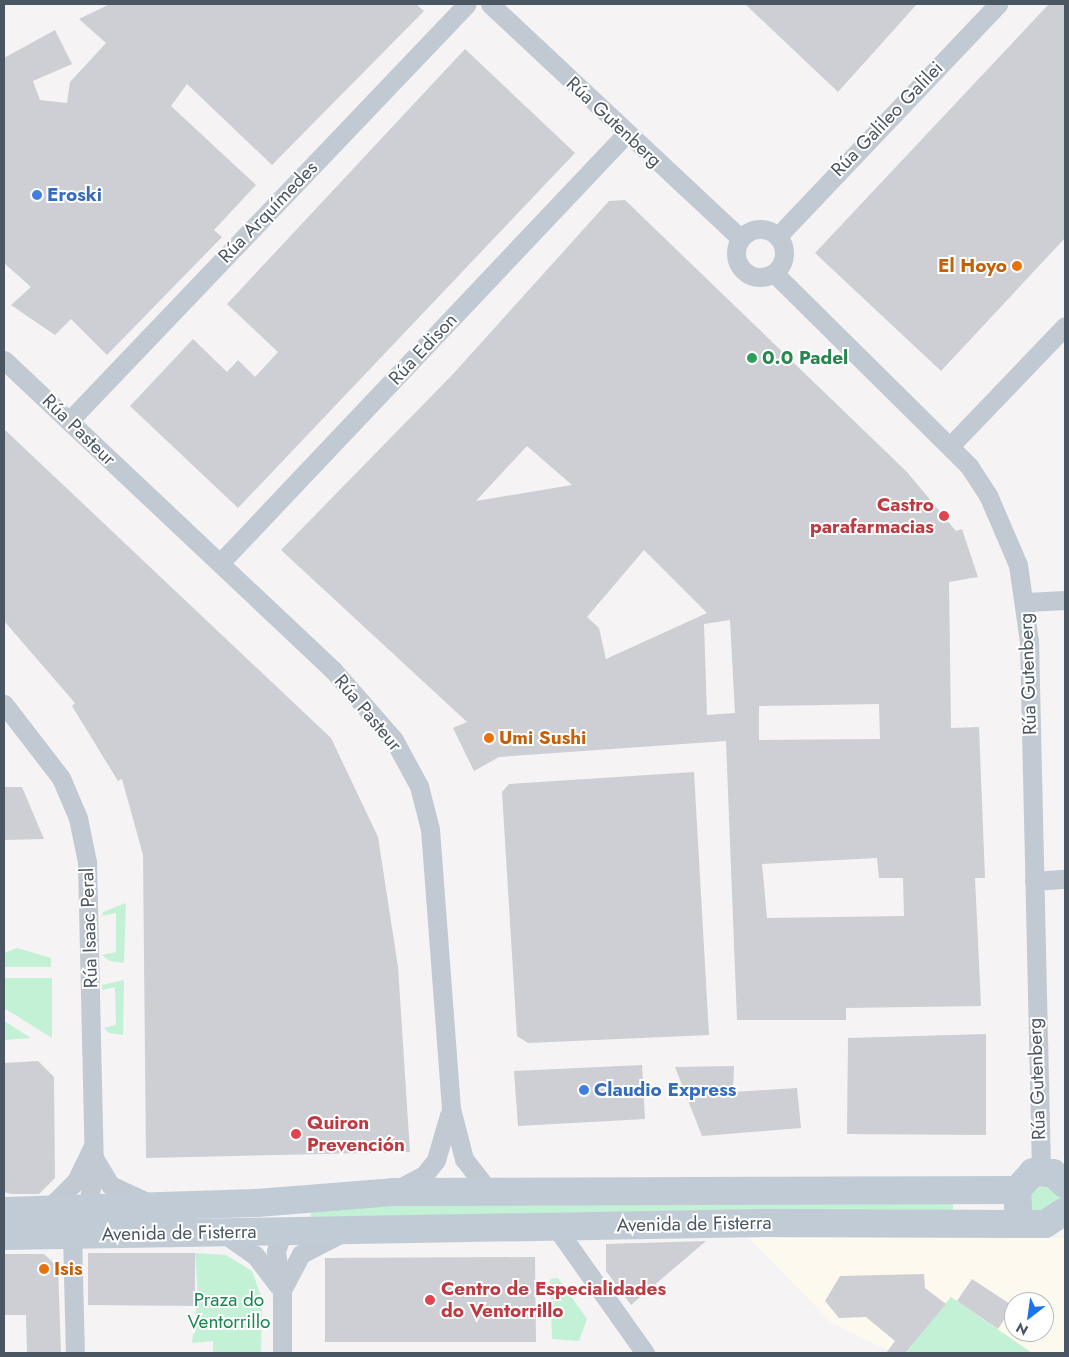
<!DOCTYPE html>
<html>
<head>
<meta charset="utf-8">
<style>
  body { margin:0 }
  #map { position:relative; width:1069px; height:1357px; overflow:hidden; background:#f5f3f3; font-family:Jost,sans-serif }
  div>[style] { position:absolute }
  .commercial>* { inset:0; background:#fdf9ef }
  .green>* { inset:0; background:#c3f1d5 }
  .building>* { inset:0; background:#cdcfd5 }
  .street>* { height:19px; margin:-9.5px; padding:0 9.5px; transform-origin:9.5px; border-radius:9.5px; background:#c1cad2 }
  .street>.ring { margin:-9.5px; padding:0; box-sizing:content-box; background:none; border:19px solid #c1cad2; border-radius:50% }
  .secondary>* { height:28px; margin:-14px; padding:0 14px; transform-origin:14px; border-radius:14px; background:#c1cbd6 }
  .dots>* { width:14px; height:14px; translate:-50% -50%; box-sizing:border-box; border:2px solid #fff; border-radius:50% }
  span { translate:-50% -50%; white-space:nowrap; text-align:center; line-height:1.15; -webkit-text-stroke:4px #fff; paint-order:stroke }
  .street-label { font-size:19px; color:#4a5661 }
  .shop-label { font-size:19px; color:#366cbe; font-weight:700 }
  .left { translate:0 -50%; text-align:left }
  .food-label { font-size:19px; color:#c56008; font-weight:700 }
  .right { translate:-100% -50%; text-align:right }
  .leisure-label { font-size:19px; color:#27864d; font-weight:700 }
  .health-label { font-size:19px; color:#be3a42; font-weight:700 }
  .park-label { font-size:19px; color:#17864f }
  .frame { position:absolute; inset:0; border:5px solid #4a5661; pointer-events:none }
  .north { position:absolute; left:1004px; top:1292px; width:50px; height:50px; box-sizing:border-box; background:#fff; border:1px solid #b7bbc0; border-radius:50%; rotate:210deg; font-size:14px; font-weight:700; line-height:20px; text-align:center; color:#4a5661 }
  .north::after { content:''; display:block; margin:auto; width:18px; height:22px; background:#1a73e8; clip-path:polygon(50% 0,100% 100%,50% 72%,0 100%) }
</style>
</head>
<body>
<div id="map">
  <div class="commercial">
    <i style="clip-path:polygon(evenodd,749px 1238px,1065px 1238px,1065px 1353px,1032px 1353px,951px 1297px,905px 1353px,892px 1353px,832px 1323px,749px 1238px,1014px 1302px,1044px 1302px,1044px 1332px,1014px 1332px,1014px 1302px)"></i>
  </div>
  <div class="green">
    <i style="clip-path:polygon(126px 903px,124px 963px,110px 961px,102px 955px,116px 952px,116px 913px,102px 916px,103px 912px)"></i>
    <i style="clip-path:polygon(17px 948px,51px 958px,51px 967px,4px 967px,4px 953px)"></i>
    <i style="clip-path:polygon(4px 978px,52px 978px,52px 1038px,4px 1008px)"></i>
    <i style="clip-path:polygon(124px 980px,123px 1035px,109px 1033px,104px 1028px,116px 1025px,115px 987px,102px 990px,102px 985px)"></i>
    <i style="clip-path:polygon(4px 1021px,31px 1038px,4px 1040px)"></i>
    <i style="clip-path:polygon(1038px 1178px,1062px 1195px,1059px 1207px,1031px 1213px,1025px 1190px)"></i>
    <i style="clip-path:polygon(953px 1197px,953px 1211px,312px 1219px,310px 1214px,320px 1207px)"></i>
    <i style="clip-path:polygon(195px 1253px,226px 1255px,252px 1271px,262px 1299px,261px 1353px,213px 1353px,213px 1341px,192px 1343px,198px 1297px)"></i>
    <i style="clip-path:polygon(558px 1278px,587px 1319px,579px 1341px,552px 1339px,550px 1279px)"></i>
    <i style="clip-path:polygon(951px 1297px,1032px 1353px,905px 1353px)"></i>
  </div>
  <div class="building">
    <i style="clip-path:polygon(110px 4px,416px 4px,424px 11px,272px 165px,187px 84px,171px 106px,256px 185px,214px 230px,222px 237px,107px 355px,71px 319px,55px 335px,11px 305px,31px 287px,4px 263px,4px 58px,55px 30px,72px 64px,33px 81px,40px 100px,67px 103px,70px 82px,106px 43px,79px 19px)"></i>
    <i style="clip-path:polygon(745px 4px,917px 4px,838px 92px)"></i>
    <i style="clip-path:polygon(1049px 4px,1065px 4px,1065px 238px,941px 371px,815px 253px)"></i>
    <i style="clip-path:polygon(465px 49px,575px 153px,238px 508px,130px 406px,193px 339px,227px 372px,238px 360px,255px 377px,278px 352px,227px 304px)"></i>
    <i style="clip-path:polygon(evenodd,625px 200px,907px 472px,956px 531px,962px 529px,978px 577px,949px 582px,951px 728px,979px 727px,985px 878px,975px 878px,981px 1006px,846px 1008px,846px 1020px,737px 1020px,726px 741px,499px 757px,474px 771px,453px 728px,467px 722px,281px 550px,454px 373px,609px 201px,625px 200px,527px 446px,572px 485px,476px 501px,527px 446px,625px 200px,644px 550px,707px 613px,606px 659px,599px 628px,587px 617px,644px 550px,625px 200px,730px 620px,735px 713px,707px 715px,704px 624px,730px 620px,625px 200px,879px 704px,880px 739px,759px 740px,759px 706px,879px 704px,625px 200px,877px 858px,879px 878px,903px 878px,904px 916px,767px 918px,762px 864px,877px 858px)"></i>
    <i style="clip-path:polygon(4px 429px,331px 738px,378px 837px,398px 967px,410px 1152px,146px 1158px,143px 855px,122px 779px,118px 781px,72px 706px,75px 703px,4px 621px)"></i>
    <i style="clip-path:polygon(694px 772px,709px 1035px,528px 1043px,517px 1036px,502px 792px,509px 784px)"></i>
    <i style="clip-path:polygon(4px 787px,22px 787px,44px 839px,4px 840px)"></i>
    <i style="clip-path:polygon(986px 1034px,986px 1135px,847px 1134px,848px 1038px)"></i>
    <i style="clip-path:polygon(38px 1061px,54px 1077px,55px 1178px,39px 1194px,11px 1194px,4px 1192px,4px 1063px)"></i>
    <i style="clip-path:polygon(642px 1065px,645px 1119px,518px 1126px,514px 1071px)"></i>
    <i style="clip-path:polygon(734px 1066px,733px 1092px,797px 1088px,801px 1128px,702px 1136px,675px 1067px)"></i>
    <i style="clip-path:polygon(706px 1241px,631px 1305px,606px 1271px,606px 1244px)"></i>
    <i style="clip-path:polygon(88px 1253px,195px 1253px,195px 1306px,88px 1305px)"></i>
    <i style="clip-path:polygon(4px 1254px,44px 1254px,58px 1267px,61px 1353px,27px 1353px,26px 1315px,4px 1315px)"></i>
    <i style="clip-path:polygon(535px 1257px,536px 1342px,325px 1342px,325px 1258px)"></i>
    <i style="clip-path:polygon(924px 1274px,925px 1288px,946px 1304px,905px 1353px,886px 1353px,895px 1341px,866px 1317px,839px 1318px,825px 1301px,840px 1276px)"></i>
    <i style="clip-path:polygon(972px 1279px,1013px 1306px,998px 1329px,957px 1301px)"></i>
  </div>
  <div class="street">
    <i style="left:490px;top:4px;width:342px;rotate:43.1deg"></i>
    <i class="ring" style="left:736px;top:229px;width:29px;height:29px"></i>
    <i style="left:778px;top:236px;width:320px;rotate:-46.5deg"></i>
    <i style="left:774px;top:273px;width:274px;rotate:44.7deg"></i>
    <i style="left:969px;top:466px;width:35px;rotate:57deg"></i>
    <i style="left:988px;top:495px;width:76px;rotate:66.8deg"></i>
    <i style="left:1018px;top:565px;width:77px;rotate:81.8deg"></i>
    <i style="left:1029px;top:641px;width:529px;rotate:88.7deg"></i>
    <i style="left:4px;top:360px;width:452px;rotate:43.3deg"></i>
    <i style="left:333px;top:670px;width:93px;rotate:48.9deg"></i>
    <i style="left:394px;top:740px;width:52px;rotate:61.5deg"></i>
    <i style="left:419px;top:786px;width:44px;rotate:75.7deg"></i>
    <i style="left:430px;top:829px;width:281px;rotate:85.7deg"></i>
    <i style="left:451px;top:1109px;width:52px;rotate:75.4deg"></i>
    <i style="left:464px;top:1159px;width:41px;rotate:52deg"></i>
    <i style="left:69px;top:421px;width:576px;rotate:-46.34deg"></i>
    <i style="left:951px;top:445px;width:165px;rotate:-46.2deg"></i>
    <i style="left:220px;top:563px;width:591px;rotate:-46.58deg"></i>
    <i style="left:1026px;top:602px;width:39px;rotate:-3deg"></i>
    <i style="left:4px;top:704px;width:93px;rotate:52.4deg"></i>
    <i style="left:61px;top:778px;width:43px;rotate:67deg"></i>
    <i style="left:78px;top:818px;width:45px;rotate:78.4deg"></i>
    <i style="left:87px;top:862px;width:312px;rotate:88.7deg"></i>
    <i style="left:94px;top:1174px;width:35px;rotate:102deg"></i>
    <i style="left:1034px;top:881px;width:31px;rotate:-4deg"></i>
    <i style="left:94px;top:1158px;width:31px;rotate:59deg"></i>
    <i style="left:110px;top:1185px;width:41px;rotate:24.7deg"></i>
    <i style="left:396px;top:1190px;width:32px;rotate:-28deg"></i>
    <i style="left:424px;top:1175px;width:19px;rotate:-51deg"></i>
    <i style="left:436px;top:1160px;width:47px;rotate:-73.9deg"></i>
    <i style="left:47px;top:1210px;width:41px;rotate:-45deg"></i>
    <i style="left:76px;top:1181px;width:37px;rotate:-64deg"></i>
    <i style="left:555px;top:1226px;width:156px;rotate:54.7deg"></i>
    <i style="left:223px;top:1233px;width:39px;rotate:35deg"></i>
    <i style="left:255px;top:1255px;width:38px;rotate:53deg"></i>
    <i style="left:72px;top:1234px;width:119px;rotate:88.6deg"></i>
    <i style="left:282px;top:1290px;width:41px;rotate:-62.2deg"></i>
    <i style="left:301px;top:1254px;width:42px;rotate:-27.2deg"></i>
    <i style="left:282px;top:1353px;width:63px;rotate:-90deg"></i>
    <i style="left:282px;top:1290px;width:39px;rotate:-99deg"></i>
    <i style="left:276px;top:1251px;width:21px;rotate:-71deg"></i>
  </div>
  <div class="secondary">
    <i style="left:1018px;top:1207px;width:17px;rotate:-93deg"></i>
    <i style="left:1017px;top:1190px;width:24px;rotate:-48deg"></i>
    <i style="left:1033px;top:1172px;width:20px;rotate:3deg"></i>
    <i style="left:1053px;top:1173px;width:16px;rotate:43deg"></i>
    <i style="left:4px;top:1211px;width:253px;rotate:-1.8deg"></i>
    <i style="left:257px;top:1203px;width:136px;rotate:-4.6deg"></i>
    <i style="left:393px;top:1192px;width:624px;rotate:-0.18deg"></i>
    <i style="left:4px;top:1236px;width:761px;rotate:-0.98deg"></i>
    <i style="left:765px;top:1223px;width:280px;rotate:0.2deg"></i>
    <i style="left:1045px;top:1224px;width:24px;rotate:-33deg"></i>
  </div>
  <div class="dots">
    <i style="left:37px;top:195px;background:#3f7fe0"></i>
    <i style="left:1017px;top:266px;background:#e8710a"></i>
    <i style="left:752px;top:358px;background:#2e9e5b"></i>
    <i style="left:944px;top:516px;background:#e0444e"></i>
    <i style="left:489px;top:738px;background:#e8710a"></i>
    <i style="left:584px;top:1090px;background:#3f7fe0"></i>
    <i style="left:296px;top:1134px;background:#e0444e"></i>
    <i style="left:44px;top:1269px;background:#e8710a"></i>
    <i style="left:430px;top:1300px;background:#e0444e"></i>
  </div>
  <div class="street-label">
    <span style="left:887px;top:119px;rotate:-46deg">Rúa Galileo Galilei</span>
    <span style="left:614px;top:122px;rotate:43deg">Rúa Gutenberg</span>
    <span style="left:268px;top:212px;rotate:-46deg">Rúa Arquímedes</span>
    <span style="left:423px;top:349px;rotate:-47deg">Rúa Edison</span>
    <span style="left:79px;top:430px;rotate:44deg">Rúa Pasteur</span>
    <span style="left:1028px;top:674px;rotate:-92deg">Rúa Gutenberg</span>
    <span style="left:368px;top:713px;rotate:50deg">Rúa Pasteur</span>
    <span style="left:89px;top:928px;rotate:-92deg">Rúa Isaac Peral</span>
    <span style="left:1037px;top:1079px;rotate:-92deg">Rúa Gutenberg</span>
    <span style="left:694px;top:1224px;rotate:-1deg">Avenida de Fisterra</span>
    <span style="left:179px;top:1233px;rotate:-1deg">Avenida de Fisterra</span>
  </div>
  <div class="shop-label">
    <span class="left" style="left:47px;top:195px">Eroski</span>
    <span class="left" style="left:594px;top:1090px">Claudio Express</span>
  </div>
  <div class="food-label">
    <span class="right" style="left:1007px;top:266px">El Hoyo</span>
    <span class="left" style="left:499px;top:738px">Umi Sushi</span>
    <span class="left" style="left:54px;top:1269px">Isis</span>
  </div>
  <div class="leisure-label">
    <span class="left" style="left:762px;top:358px">0.0 Padel</span>
  </div>
  <div class="health-label">
    <span class="right" style="left:934px;top:516px">Castro<br>parafarmacias</span>
    <span class="left" style="left:307px;top:1134px">Quiron<br>Prevención</span>
    <span class="left" style="left:441px;top:1300px">Centro de Especialidades<br>do Ventorrillo</span>
  </div>
  <div class="park-label">
    <span style="left:229px;top:1311px">Praza do<br>Ventorrillo</span>
  </div>
  <div class="frame"></div>
  <div class="north">N</div>
</div>
</body>
</html>
